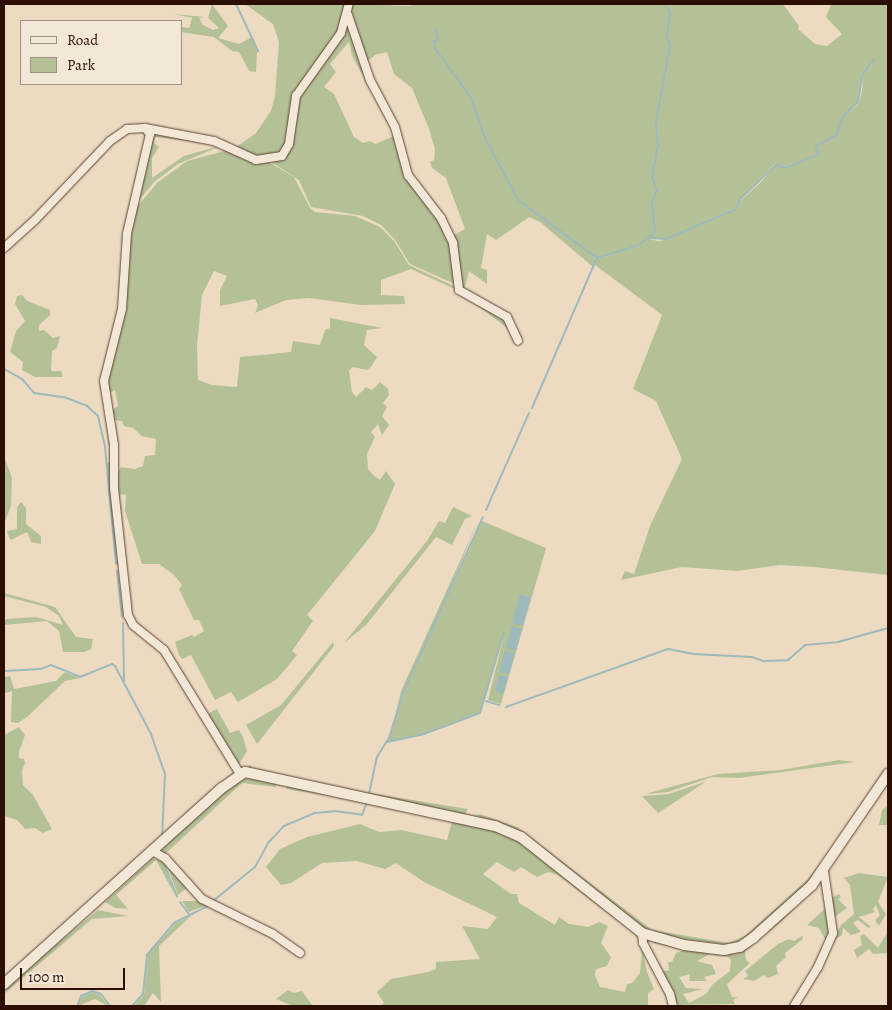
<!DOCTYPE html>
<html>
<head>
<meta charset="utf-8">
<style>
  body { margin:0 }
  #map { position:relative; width:892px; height:1010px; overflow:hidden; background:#eddbc1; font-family:Alegreya,serif }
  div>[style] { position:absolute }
  .green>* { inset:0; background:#b4c196 }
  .water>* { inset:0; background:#9db9bc }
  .stream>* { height:2px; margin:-1px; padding:0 1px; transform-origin:1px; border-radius:1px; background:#9db9bc }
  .roads { filter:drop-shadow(0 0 1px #5c4133) drop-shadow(0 0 1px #5c4133) }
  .street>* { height:8px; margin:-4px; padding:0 4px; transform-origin:4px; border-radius:4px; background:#f3e8d7 }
  .secondary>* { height:10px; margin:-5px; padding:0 5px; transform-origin:5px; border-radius:5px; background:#f3e8d7 }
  span { translate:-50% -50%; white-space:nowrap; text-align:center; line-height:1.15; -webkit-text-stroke:4px #f3e8d7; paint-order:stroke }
  .frame { position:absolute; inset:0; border:5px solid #2c0e04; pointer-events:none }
  .legend { position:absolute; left:20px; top:20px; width:162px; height:65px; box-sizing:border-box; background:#f3e8d7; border:1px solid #a39183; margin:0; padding:6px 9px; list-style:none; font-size:15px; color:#2c0e04 }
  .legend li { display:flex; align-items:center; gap:10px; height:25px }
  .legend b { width:25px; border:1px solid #a39183 }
  .scale { position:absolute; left:20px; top:968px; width:105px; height:22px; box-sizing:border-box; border:2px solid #2c0e04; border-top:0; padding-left:6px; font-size:15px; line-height:18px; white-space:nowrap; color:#2c0e04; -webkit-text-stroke:4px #f3e8d7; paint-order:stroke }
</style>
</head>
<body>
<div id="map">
  <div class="green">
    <i style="clip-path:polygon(212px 4px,228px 26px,218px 38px,239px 44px,252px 37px,257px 51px,256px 72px,249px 71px,239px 52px,232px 51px,214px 37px,181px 32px,181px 27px,189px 28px,192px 18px,174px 14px,204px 17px,199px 18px,203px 25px,213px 30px,219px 28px,208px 18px)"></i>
    <i style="clip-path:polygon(245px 4px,348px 4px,342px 27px,300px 87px,284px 153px,258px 160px,235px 148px,256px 133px,271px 111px,275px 96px,279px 42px,273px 24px)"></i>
    <i style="clip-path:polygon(350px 4px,410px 6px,414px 4px,665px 4px,668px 10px,665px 4px,783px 4px,799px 26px,798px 29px,815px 44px,827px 46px,842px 34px,826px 17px,831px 4px,888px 4px,888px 575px,814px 567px,780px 565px,737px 571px,682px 567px,621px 580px,625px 571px,634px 574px,650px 526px,682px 459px,656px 401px,633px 389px,662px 315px,595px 265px,597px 259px,637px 247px,649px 239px,658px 241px,666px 240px,736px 209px,741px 200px,759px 184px,776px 165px,785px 168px,819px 155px,817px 146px,836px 135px,843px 116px,855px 107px,859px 103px,862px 91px,863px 76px,872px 65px,874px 60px,862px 76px,858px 102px,843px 116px,836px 135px,816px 146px,818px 154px,785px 167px,775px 164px,740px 199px,736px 208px,665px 239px,650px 238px,653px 234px,641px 244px,624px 251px,597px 258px,592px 256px,596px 259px,593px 267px,540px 222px,529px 217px,496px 240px,487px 234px,481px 268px,487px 270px,487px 284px,469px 271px,464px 291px,452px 236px,465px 229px,446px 178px,432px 168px,430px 162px,434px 160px,435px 149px,429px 129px,412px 88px,394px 74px,387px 52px,375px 55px,365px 63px)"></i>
    <i style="clip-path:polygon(348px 19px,383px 112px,352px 56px,349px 42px,330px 64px,336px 72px,324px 87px,334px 94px,354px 137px,363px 143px,370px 141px,375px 144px,394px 136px,394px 133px,407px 174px,451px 240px,457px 285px,410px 264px,395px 240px,381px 225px,363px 216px,311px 207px,299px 180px,270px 161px,282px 158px,295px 102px)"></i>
    <i style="clip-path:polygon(150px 132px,213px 144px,155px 137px,154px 143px,159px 147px,152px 158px,152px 178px,184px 156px,223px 145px,178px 164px,154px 182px,140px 199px)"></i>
    <i style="clip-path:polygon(228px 150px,267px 161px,294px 177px,310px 208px,315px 212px,355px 216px,380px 227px,394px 241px,409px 265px,458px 288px,506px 318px,515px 334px,459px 291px,411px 269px,381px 280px,381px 295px,404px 296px,405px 304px,361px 305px,309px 298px,286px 300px,255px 313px,258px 305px,255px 299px,220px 306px,220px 290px,227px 276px,214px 271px,202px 295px,197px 346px,198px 380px,212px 385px,237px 387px,240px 357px,291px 352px,293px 341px,320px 345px,325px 330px,330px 328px,330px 318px,382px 328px,367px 330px,364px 345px,377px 357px,371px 367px,367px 370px,353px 367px,349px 371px,352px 392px,356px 397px,366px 387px,372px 390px,380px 382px,388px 389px,389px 395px,383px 403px,387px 407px,382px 416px,389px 425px,382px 435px,378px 424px,371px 432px,375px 437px,367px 454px,368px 469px,374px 476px,380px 480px,386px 471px,395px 484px,375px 531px,307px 615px,313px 621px,292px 651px,297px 655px,277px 679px,238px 702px,231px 692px,215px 700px,191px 655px,182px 659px,179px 655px,175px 642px,192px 635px,194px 637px,204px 631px,199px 620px,194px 620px,179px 589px,182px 585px,174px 575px,159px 564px,142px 564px,125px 511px,126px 495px,120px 494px,119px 510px,115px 477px,121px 467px,135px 469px,143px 466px,145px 456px,155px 455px,156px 439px,142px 436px,133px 428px,124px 426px,122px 421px,115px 420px,112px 410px,118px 406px,115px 390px,106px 395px,105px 391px,121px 322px,128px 234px,137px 207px,157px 183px,187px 161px)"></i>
    <i style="clip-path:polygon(22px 295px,27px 301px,50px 310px,50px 315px,39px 325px,39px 331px,44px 330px,53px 338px,60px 336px,57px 348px,52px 351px,51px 371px,61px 371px,63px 377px,35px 377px,22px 370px,23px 362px,10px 352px,16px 331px,25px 321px,15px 304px,17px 296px)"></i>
    <i style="clip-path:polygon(4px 456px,12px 478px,11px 506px,4px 524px)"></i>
    <i style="clip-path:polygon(113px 458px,121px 566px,118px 567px,107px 464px)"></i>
    <i style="clip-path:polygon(21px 502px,26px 508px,26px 524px,41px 536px,41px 544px,31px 542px,27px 532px,11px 540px,9px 537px,7px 531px,17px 529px,17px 507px)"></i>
    <i style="clip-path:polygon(453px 507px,472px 516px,465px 519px,452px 545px,436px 537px,366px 625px,344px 643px,427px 541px,439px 521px,445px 523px)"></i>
    <i style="clip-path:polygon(479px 519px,431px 634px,403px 693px,392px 729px,401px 691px)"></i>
    <i style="clip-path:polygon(evenodd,482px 521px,546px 548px,501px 704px,488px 700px,505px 631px,480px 712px,419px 735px,388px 741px,404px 694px,482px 521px,520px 594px,531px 597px,523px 626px,520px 594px)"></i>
    <i style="clip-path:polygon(4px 593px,55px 607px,76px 637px,93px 639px,91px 649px,84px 652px,63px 652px,59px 631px,47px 621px,4px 625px,6px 619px,36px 617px,63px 625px,59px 616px,46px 607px,4px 596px)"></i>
    <i style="clip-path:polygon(333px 642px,334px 646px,257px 744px,246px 725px,281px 705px)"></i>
    <i style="clip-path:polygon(65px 672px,80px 678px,65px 681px,27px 717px,18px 723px,11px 722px,12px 691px,4px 694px,4px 677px,10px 676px,14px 689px,56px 681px)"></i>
    <i style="clip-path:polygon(217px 709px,230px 733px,239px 730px,243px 737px,247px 751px,239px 764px,207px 714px)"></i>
    <i style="clip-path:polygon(19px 727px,25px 735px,19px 752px,19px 758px,24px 759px,25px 763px,22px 771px,23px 785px,33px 795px,52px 829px,43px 833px,35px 828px,25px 829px,17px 820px,4px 816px,4px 735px)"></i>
    <i style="clip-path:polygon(839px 760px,855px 762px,739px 778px,712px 777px,668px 792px,645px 794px,718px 774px,781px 770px)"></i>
    <i style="clip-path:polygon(888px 764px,841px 840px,812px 878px,755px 933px,727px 947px,685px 941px,646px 930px,513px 828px,474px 816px,480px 814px,517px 827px,652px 930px,729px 943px,745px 936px,808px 879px,834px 848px)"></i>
    <i style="clip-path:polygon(250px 765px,255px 770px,369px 793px,468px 809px,465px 814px,368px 795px,248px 768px)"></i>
    <i style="clip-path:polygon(250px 778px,275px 782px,276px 787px,242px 783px,164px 855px,162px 848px,234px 782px)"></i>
    <i style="clip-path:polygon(707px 781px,658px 813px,642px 796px,669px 794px)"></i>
    <i style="clip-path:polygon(287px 786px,368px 801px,482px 825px,520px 841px,638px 936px,558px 875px,549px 872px,537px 877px,521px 867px,514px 872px,497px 862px,483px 874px,511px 894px,517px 894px,519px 903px,555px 925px,559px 917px,569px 924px,588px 927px,599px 922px,608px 926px,601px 943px,611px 957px,607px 966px,596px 969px,595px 975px,600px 987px,625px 992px,627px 984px,632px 983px,640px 973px,642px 949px,647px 972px,654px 989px,648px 993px,648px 1006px,380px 1006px,384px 1003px,377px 992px,391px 979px,428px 972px,436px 969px,436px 962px,480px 959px,462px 926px,488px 929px,497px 917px,424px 882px,396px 863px,385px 869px,357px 861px,322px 863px,291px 883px,281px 885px,266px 867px,280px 849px,307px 837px,360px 824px,379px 832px,401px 830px,447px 840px,452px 822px,367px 801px,292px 790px,286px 788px)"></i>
    <i style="clip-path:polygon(888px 805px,888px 825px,879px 825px,882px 810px)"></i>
    <i style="clip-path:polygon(152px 859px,156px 859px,163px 863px,176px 897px,156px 860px,116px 895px,128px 909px,115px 908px,105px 902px)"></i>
    <i style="clip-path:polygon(166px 863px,188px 887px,178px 895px)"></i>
    <i style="clip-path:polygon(859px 873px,888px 877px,878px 902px,886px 914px,879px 926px,875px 920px,880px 915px,876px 905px,873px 909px,875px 912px,859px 917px,871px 927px,868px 928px,858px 920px,853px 923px,861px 932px,851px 935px,843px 928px,842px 935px,833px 941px,841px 925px,854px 914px,850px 885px,844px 878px)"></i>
    <i style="clip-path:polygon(evenodd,821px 880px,783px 920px,745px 951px,746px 960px,750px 963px,727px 984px,732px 997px,738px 997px,733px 1000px,735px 1004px,675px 1005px,661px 972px,669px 970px,668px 962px,672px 962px,676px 953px,684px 950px,646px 941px,724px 954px,792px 909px,821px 880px,710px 954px,728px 957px,731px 960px,730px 971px,712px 985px,706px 994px,689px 1003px,683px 994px,703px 989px,686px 988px,679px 977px,690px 974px,689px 981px,707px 981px,704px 977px,716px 974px,712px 965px,697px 961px,710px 954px)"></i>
    <i style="clip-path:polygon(839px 894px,841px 897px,838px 899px,847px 908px,833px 918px,831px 898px)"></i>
    <i style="clip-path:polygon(182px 901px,201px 901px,207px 905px,189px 912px)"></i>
    <i style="clip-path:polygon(828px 906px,830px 937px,825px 939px,819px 928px,807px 925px)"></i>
    <i style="clip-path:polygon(98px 910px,128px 916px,92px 919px,4px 994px,4px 988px)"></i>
    <i style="clip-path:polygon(192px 915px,159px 946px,161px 1002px,153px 993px,144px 1006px,134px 1006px,144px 995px,148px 955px,175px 924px)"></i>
    <i style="clip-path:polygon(888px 931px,888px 953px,873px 954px,869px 949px,857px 958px,854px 950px,862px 945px,860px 936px,864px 934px,878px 948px)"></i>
    <i style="clip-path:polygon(802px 936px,803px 939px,785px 953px,786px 957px,776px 966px,778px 974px,768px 978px,764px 975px,754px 981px,743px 979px,748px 976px,745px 971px,778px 944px,789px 939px,794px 941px)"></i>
    <i style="clip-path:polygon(288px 990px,294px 993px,302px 991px,313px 1006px,293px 1006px,276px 999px)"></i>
    <i style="clip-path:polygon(92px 992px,100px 995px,108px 1006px,95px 999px,78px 1006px,82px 997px)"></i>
  </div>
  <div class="water">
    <i style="clip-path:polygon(520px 594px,531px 597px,523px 626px,512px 623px)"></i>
    <i style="clip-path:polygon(512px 626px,522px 629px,516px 651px,506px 648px)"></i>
    <i style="clip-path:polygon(505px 651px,515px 653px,509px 674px,499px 672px)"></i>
    <i style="clip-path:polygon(499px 675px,508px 677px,503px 694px,495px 690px)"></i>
  </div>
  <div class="stream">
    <i style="left:236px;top:4px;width:52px;rotate:64.9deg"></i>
    <i style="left:435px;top:30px;width:10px;rotate:73deg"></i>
    <i style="left:438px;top:40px;width:4px;rotate:166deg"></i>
    <i style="left:434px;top:41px;width:7px;rotate:82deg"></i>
    <i style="left:435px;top:48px;width:62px;rotate:54.2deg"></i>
    <i style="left:471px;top:98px;width:45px;rotate:70.3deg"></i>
    <i style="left:486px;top:140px;width:68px;rotate:61.9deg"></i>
    <i style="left:518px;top:200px;width:98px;rotate:36.3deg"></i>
    <i style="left:597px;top:258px;width:42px;rotate:-16.7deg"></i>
    <i style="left:637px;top:246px;width:14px;rotate:-34deg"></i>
    <i style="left:649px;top:238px;width:17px;rotate:3deg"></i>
    <i style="left:666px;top:239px;width:76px;rotate:-23.2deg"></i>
    <i style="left:736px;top:209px;width:11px;rotate:-68deg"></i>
    <i style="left:740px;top:199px;width:50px;rotate:-43.4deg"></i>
    <i style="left:776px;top:165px;width:9px;rotate:18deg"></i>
    <i style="left:785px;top:168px;width:37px;rotate:-22deg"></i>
    <i style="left:819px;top:154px;width:9px;rotate:-111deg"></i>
    <i style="left:816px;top:146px;width:23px;rotate:-29deg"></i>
    <i style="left:836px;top:135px;width:20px;rotate:-70deg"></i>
    <i style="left:843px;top:116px;width:21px;rotate:-43deg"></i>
    <i style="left:858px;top:102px;width:26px;rotate:-81deg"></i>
    <i style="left:862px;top:76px;width:20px;rotate:-53deg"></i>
    <i style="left:649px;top:238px;width:8px;rotate:-45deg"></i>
    <i style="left:655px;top:232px;width:30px;rotate:-96deg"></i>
    <i style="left:652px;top:202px;width:12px;rotate:-66deg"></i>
    <i style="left:657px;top:191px;width:15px;rotate:-110deg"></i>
    <i style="left:652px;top:177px;width:32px;rotate:-79deg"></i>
    <i style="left:658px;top:146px;width:24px;rotate:-95deg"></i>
    <i style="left:656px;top:122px;width:77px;rotate:-79.6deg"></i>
    <i style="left:670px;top:46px;width:10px;rotate:-107deg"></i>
    <i style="left:667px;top:36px;width:23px;rotate:-83deg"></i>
    <i style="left:670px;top:13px;width:10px;rotate:-119deg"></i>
    <i style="left:4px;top:369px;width:21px;rotate:29deg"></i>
    <i style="left:22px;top:379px;width:18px;rotate:49deg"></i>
    <i style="left:34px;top:393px;width:30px;rotate:8deg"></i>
    <i style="left:64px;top:397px;width:25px;rotate:21deg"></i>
    <i style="left:87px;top:406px;width:15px;rotate:42deg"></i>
    <i style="left:98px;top:416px;width:32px;rotate:77deg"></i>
    <i style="left:105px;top:447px;width:117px;rotate:84.6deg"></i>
    <i style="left:532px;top:408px;width:163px;rotate:-66.6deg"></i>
    <i style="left:486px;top:510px;width:106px;rotate:-66.1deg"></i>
    <i style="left:117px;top:571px;width:46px;rotate:83.8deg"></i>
    <i style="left:123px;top:623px;width:58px;rotate:89deg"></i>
    <i style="left:4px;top:671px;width:37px;rotate:-3deg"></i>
    <i style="left:41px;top:669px;width:11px;rotate:-22deg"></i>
    <i style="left:51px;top:665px;width:31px;rotate:22deg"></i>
    <i style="left:80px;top:677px;width:35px;rotate:-22deg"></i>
    <i style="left:112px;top:664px;width:4px;rotate:34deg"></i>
    <i style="left:115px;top:666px;width:77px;rotate:62.1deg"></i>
    <i style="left:151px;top:734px;width:42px;rotate:70.7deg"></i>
    <i style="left:165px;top:774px;width:63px;rotate:92.7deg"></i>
    <i style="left:486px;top:701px;width:14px;rotate:17deg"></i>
    <i style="left:506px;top:707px;width:172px;rotate:-19.7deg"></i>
    <i style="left:668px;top:649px;width:25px;rotate:11deg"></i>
    <i style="left:693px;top:654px;width:59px;rotate:2.9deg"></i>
    <i style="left:752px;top:657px;width:12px;rotate:20deg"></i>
    <i style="left:763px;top:661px;width:25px;rotate:-2deg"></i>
    <i style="left:788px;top:660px;width:23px;rotate:-41deg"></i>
    <i style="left:805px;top:645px;width:33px;rotate:-5deg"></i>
    <i style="left:838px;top:642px;width:52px;rotate:-15.6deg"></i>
    <i style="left:387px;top:742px;width:35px;rotate:-12deg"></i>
    <i style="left:421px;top:735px;width:63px;rotate:-20.4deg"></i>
    <i style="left:480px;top:713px;width:84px;rotate:-73.5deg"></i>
    <i style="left:369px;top:794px;width:38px;rotate:-78deg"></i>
    <i style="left:377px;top:757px;width:22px;rotate:-58deg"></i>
    <i style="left:389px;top:738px;width:46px;rotate:-72.3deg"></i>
    <i style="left:403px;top:694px;width:194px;rotate:-65.7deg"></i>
    <i style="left:164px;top:864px;width:35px;rotate:68deg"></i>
    <i style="left:213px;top:901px;width:54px;rotate:-39deg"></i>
    <i style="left:255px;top:867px;width:29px;rotate:-61deg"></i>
    <i style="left:269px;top:842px;width:22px;rotate:-47deg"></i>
    <i style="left:284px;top:826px;width:33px;rotate:-23deg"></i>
    <i style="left:314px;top:813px;width:21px;rotate:-5deg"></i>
    <i style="left:335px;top:811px;width:27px;rotate:8deg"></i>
    <i style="left:362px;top:815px;width:14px;rotate:-69deg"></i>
    <i style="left:180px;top:902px;width:15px;rotate:53deg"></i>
    <i style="left:77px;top:1006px;width:11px;rotate:-68deg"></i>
    <i style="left:81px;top:996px;width:12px;rotate:-24deg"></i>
    <i style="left:92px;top:991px;width:9px;rotate:18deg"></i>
    <i style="left:101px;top:994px;width:15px;rotate:53deg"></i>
    <i style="left:132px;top:1006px;width:16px;rotate:-47deg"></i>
    <i style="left:143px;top:994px;width:39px;rotate:-84deg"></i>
    <i style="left:147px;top:955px;width:42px;rotate:-49.8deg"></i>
    <i style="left:174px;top:923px;width:39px;rotate:-27deg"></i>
  </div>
  <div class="roads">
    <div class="street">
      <i style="left:348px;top:15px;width:69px;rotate:71.3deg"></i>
      <i style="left:370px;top:80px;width:53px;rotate:62deg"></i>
      <i style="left:395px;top:127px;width:50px;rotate:74.8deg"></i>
      <i style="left:408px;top:175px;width:54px;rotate:52.5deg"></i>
      <i style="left:441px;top:218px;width:28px;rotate:64deg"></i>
      <i style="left:453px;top:243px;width:47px;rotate:82.7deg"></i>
      <i style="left:459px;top:290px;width:55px;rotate:29.4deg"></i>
      <i style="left:507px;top:317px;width:26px;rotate:65deg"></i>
      <i style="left:145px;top:128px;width:8px;rotate:50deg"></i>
      <i style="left:150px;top:134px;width:103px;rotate:103deg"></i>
      <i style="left:127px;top:234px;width:75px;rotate:93.8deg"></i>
      <i style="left:122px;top:309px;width:74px;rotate:104deg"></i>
      <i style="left:104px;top:381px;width:65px;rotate:81.1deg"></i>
      <i style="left:114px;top:445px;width:43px;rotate:90deg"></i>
      <i style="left:114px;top:488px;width:128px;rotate:83.7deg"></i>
      <i style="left:128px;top:615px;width:11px;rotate:63deg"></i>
      <i style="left:133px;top:625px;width:40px;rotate:39deg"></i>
      <i style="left:164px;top:650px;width:145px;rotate:58.5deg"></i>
      <i style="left:4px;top:248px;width:42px;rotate:-42.1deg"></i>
      <i style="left:35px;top:220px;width:109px;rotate:-46.5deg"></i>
      <i style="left:110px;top:141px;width:21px;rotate:-35deg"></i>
      <i style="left:127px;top:129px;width:18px;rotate:-3deg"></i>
      <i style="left:145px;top:128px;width:70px;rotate:10.7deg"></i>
      <i style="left:214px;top:141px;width:46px;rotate:24.3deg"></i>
      <i style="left:256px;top:160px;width:26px;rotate:-9deg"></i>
      <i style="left:282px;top:156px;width:14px;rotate:-60deg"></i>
      <i style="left:289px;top:144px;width:49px;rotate:-81.7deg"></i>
      <i style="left:296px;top:96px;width:77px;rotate:-54.5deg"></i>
      <i style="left:341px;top:33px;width:30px;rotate:-75deg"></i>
      <i style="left:154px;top:852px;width:13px;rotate:29deg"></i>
      <i style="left:165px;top:858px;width:55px;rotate:47.9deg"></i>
      <i style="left:202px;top:899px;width:79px;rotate:26.2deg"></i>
      <i style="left:273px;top:934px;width:33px;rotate:35deg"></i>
      <i style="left:642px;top:933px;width:10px;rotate:84deg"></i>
      <i style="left:643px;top:943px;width:58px;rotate:62.1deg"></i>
      <i style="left:670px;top:994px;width:12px;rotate:76deg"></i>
      <i style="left:794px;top:1006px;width:46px;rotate:-58.4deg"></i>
      <i style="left:818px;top:967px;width:37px;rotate:-66deg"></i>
      <i style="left:833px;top:933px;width:63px;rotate:-98.3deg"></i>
    </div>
    <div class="secondary">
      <i style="left:4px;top:984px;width:293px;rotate:-42deg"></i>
      <i style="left:222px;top:788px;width:28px;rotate:-35deg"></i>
      <i style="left:245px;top:772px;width:256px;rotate:12.2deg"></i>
      <i style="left:495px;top:826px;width:28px;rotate:23deg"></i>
      <i style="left:521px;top:837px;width:154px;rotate:38.4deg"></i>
      <i style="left:642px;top:933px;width:44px;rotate:15.9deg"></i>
      <i style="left:684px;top:945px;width:40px;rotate:7.1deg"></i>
      <i style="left:724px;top:950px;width:16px;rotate:-11deg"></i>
      <i style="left:740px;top:947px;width:16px;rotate:-35deg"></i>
      <i style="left:753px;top:938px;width:79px;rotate:-41.9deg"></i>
      <i style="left:812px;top:885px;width:135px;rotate:-55.6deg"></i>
    </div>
  </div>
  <div class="frame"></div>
  <ul class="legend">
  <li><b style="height:6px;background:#f3e8d7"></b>Road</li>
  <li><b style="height:14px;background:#b4c196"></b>Park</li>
  </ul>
  <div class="scale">100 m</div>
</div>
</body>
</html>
